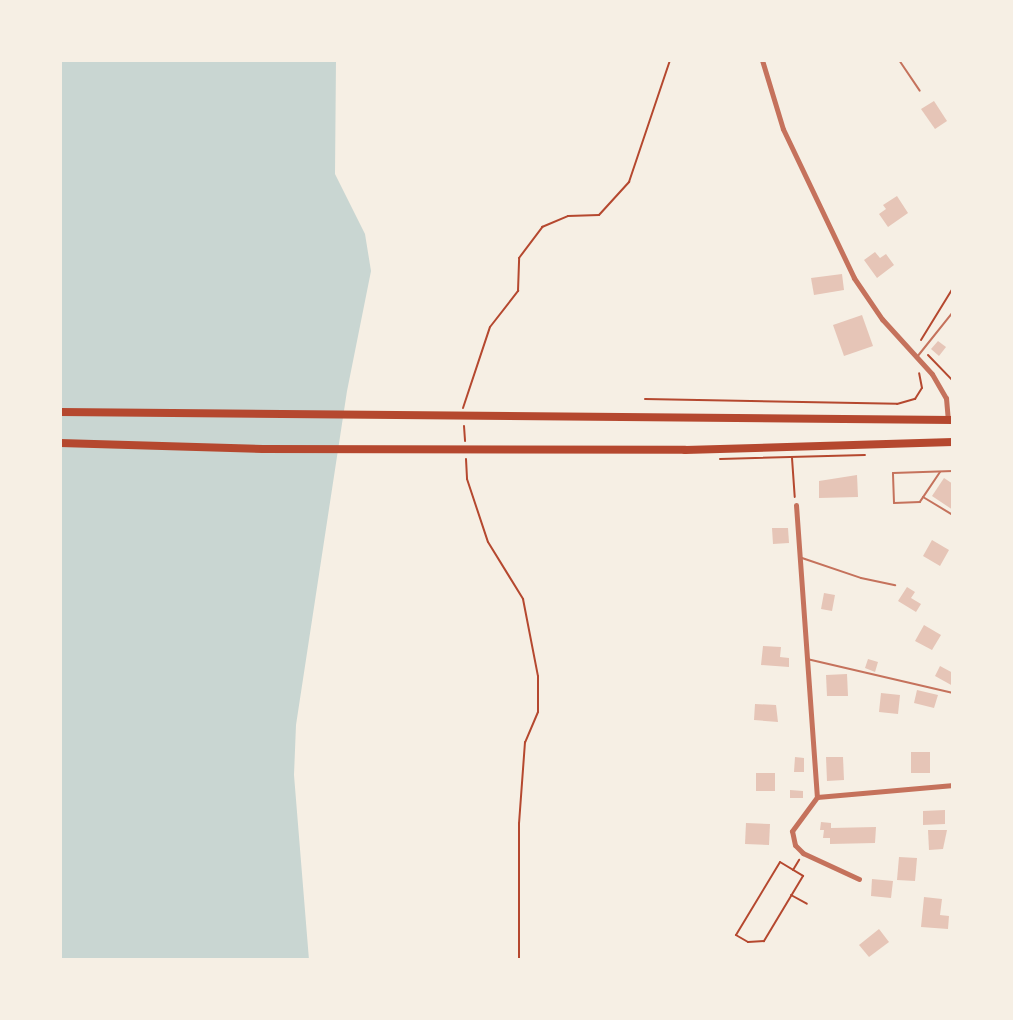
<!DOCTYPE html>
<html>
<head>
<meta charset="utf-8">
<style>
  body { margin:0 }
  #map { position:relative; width:1013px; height:1020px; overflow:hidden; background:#f6efe4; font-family:"Roboto Serif",serif }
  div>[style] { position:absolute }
  .water>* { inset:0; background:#c9d6d2 }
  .building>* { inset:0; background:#e6c5b7 }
  .path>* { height:2px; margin:-1px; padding:0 1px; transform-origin:1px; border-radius:1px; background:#b5482f }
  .service>* { height:2px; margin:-1px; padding:0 1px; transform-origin:1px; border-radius:1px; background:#c5725c }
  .minor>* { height:5px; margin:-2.5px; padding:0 2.5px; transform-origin:2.5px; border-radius:2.5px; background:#c5725c }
  .primary>* { height:8px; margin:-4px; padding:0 4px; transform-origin:4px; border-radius:4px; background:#b5482f }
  span { translate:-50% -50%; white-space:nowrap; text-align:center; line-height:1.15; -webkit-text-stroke:4.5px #f6efe4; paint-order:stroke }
  .frame { position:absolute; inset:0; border:62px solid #f6efe4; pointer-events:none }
</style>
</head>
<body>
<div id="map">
  <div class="water">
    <i style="clip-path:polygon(60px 60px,336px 60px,335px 174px,365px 234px,371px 271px,347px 391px,296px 725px,294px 775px,309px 960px,60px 960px)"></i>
  </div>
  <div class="building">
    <i style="clip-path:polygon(934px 101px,947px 121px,935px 129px,921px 109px)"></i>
    <i style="clip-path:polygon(897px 196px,908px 213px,888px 227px,879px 214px,886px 209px,883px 205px)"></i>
    <i style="clip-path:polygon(875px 252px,880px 258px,886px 254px,894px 265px,877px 278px,864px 260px)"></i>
    <i style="clip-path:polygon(842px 274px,844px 290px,814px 295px,811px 278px)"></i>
    <i style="clip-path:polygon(862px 315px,873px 346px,844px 356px,833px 325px)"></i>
    <i style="clip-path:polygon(938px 341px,946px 347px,939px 356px,931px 349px)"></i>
    <i style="clip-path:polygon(857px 475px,858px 497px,819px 498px,819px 481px)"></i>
    <i style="clip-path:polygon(944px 478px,953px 484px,953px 510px,932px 496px)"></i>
    <i style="clip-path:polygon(772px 528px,788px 528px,789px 543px,773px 544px)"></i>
    <i style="clip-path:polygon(932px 540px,949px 550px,940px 566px,923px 556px)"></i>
    <i style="clip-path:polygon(907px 587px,915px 592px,911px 598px,921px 604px,916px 612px,898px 601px)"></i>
    <i style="clip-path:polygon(824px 593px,835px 595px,832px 611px,821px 609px)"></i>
    <i style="clip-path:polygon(924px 625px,941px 635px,932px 650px,915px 641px)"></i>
    <i style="clip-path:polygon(763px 646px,781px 647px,780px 657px,789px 658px,789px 667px,761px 665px)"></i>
    <i style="clip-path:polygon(868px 659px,878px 662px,875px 672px,865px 668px)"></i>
    <i style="clip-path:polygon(940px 666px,953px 673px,953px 686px,935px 676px)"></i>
    <i style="clip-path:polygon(847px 674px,848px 696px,827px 696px,826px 675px)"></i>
    <i style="clip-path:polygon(917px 690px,938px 695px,934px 708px,914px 703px)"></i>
    <i style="clip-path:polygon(881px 693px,900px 695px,898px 714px,879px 712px)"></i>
    <i style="clip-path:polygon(755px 704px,776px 705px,778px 722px,754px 720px)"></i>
    <i style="clip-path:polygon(911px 752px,930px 752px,930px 773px,911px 773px)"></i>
    <i style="clip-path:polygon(795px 757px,804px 758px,804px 772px,794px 772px)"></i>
    <i style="clip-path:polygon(826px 757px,843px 757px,844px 780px,827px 781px)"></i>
    <i style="clip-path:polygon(756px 773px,775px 773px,775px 791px,756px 791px)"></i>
    <i style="clip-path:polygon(790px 790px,803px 791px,803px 798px,790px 798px)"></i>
    <i style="clip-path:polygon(945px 810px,945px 824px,923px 825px,923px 811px)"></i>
    <i style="clip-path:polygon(821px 822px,831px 823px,831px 828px,876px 827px,875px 843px,830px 844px,830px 838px,823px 838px,824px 830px,820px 830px)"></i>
    <i style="clip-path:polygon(746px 823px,770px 824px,769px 845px,745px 844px)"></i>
    <i style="clip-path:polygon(928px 830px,947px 830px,943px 849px,929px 850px)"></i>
    <i style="clip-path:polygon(899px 857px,917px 858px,915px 881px,897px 880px)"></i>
    <i style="clip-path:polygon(872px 879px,893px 881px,891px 898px,871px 896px)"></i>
    <i style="clip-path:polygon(924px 897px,942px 899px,940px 915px,949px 916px,948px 929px,921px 927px)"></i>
    <i style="clip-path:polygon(879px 929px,889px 942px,869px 957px,859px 945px)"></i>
  </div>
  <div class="path">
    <i style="left:921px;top:340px;width:61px;rotate:-58.4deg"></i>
    <i style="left:928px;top:355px;width:36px;rotate:46deg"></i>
    <i style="left:645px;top:399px;width:252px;rotate:1.1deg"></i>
    <i style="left:897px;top:404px;width:19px;rotate:-16deg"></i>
    <i style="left:915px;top:399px;width:13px;rotate:-58deg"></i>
    <i style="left:922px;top:388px;width:15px;rotate:-101deg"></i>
    <i style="left:463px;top:408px;width:85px;rotate:-71.6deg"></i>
    <i style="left:490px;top:327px;width:46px;rotate:-52.1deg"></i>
    <i style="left:518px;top:291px;width:33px;rotate:-88deg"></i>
    <i style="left:519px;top:258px;width:39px;rotate:-53deg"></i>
    <i style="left:542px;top:227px;width:28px;rotate:-23deg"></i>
    <i style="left:568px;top:216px;width:31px;rotate:-2deg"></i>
    <i style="left:599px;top:215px;width:45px;rotate:-47.7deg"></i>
    <i style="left:629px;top:182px;width:129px;rotate:-71.4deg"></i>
    <i style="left:464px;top:426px;width:15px;rotate:86deg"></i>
    <i style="left:792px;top:458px;width:39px;rotate:86deg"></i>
    <i style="left:466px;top:459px;width:20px;rotate:87deg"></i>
    <i style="left:467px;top:479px;width:66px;rotate:71.6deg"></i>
    <i style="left:488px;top:542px;width:67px;rotate:58.4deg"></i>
    <i style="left:523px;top:599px;width:78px;rotate:79deg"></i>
    <i style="left:538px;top:676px;width:36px;rotate:90deg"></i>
    <i style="left:538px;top:712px;width:33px;rotate:113deg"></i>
    <i style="left:525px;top:742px;width:81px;rotate:94.2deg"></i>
    <i style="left:519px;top:823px;width:137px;rotate:90deg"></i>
    <i style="left:720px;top:459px;width:145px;rotate:-1.6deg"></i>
    <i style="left:780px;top:862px;width:27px;rotate:31deg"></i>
    <i style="left:803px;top:876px;width:76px;rotate:121deg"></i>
    <i style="left:764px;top:941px;width:16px;rotate:176deg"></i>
    <i style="left:748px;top:942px;width:14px;rotate:-150deg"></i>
    <i style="left:736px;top:935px;width:85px;rotate:-58.9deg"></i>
    <i style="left:793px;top:870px;width:12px;rotate:-59deg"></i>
    <i style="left:791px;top:895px;width:18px;rotate:29deg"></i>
  </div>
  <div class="service">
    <i style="left:899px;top:60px;width:37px;rotate:56deg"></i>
    <i style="left:917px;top:357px;width:58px;rotate:-51.3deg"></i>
    <i style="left:940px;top:472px;width:36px;rotate:124deg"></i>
    <i style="left:920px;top:502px;width:26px;rotate:178deg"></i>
    <i style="left:894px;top:503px;width:30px;rotate:-92deg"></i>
    <i style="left:893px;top:473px;width:60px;rotate:-1.9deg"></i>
    <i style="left:923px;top:497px;width:35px;rotate:31deg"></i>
    <i style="left:802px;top:558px;width:62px;rotate:18.7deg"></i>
    <i style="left:861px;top:578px;width:35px;rotate:12deg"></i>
    <i style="left:807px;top:659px;width:150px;rotate:13.1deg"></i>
  </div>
  <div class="minor">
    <i style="left:762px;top:60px;width:72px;rotate:73.1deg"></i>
    <i style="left:783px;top:129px;width:165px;rotate:64.5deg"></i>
    <i style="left:854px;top:278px;width:50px;rotate:55.7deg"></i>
    <i style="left:882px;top:319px;width:74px;rotate:47.7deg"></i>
    <i style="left:932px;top:374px;width:28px;rotate:60deg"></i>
    <i style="left:946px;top:398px;width:22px;rotate:85deg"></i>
    <i style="left:796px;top:505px;width:293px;rotate:85.9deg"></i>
    <i style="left:859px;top:879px;width:62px;rotate:-155.1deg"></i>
    <i style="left:803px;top:853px;width:11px;rotate:-135deg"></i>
    <i style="left:795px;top:845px;width:14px;rotate:-102deg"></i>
    <i style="left:792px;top:831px;width:42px;rotate:-53.7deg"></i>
    <i style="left:817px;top:797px;width:137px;rotate:-5deg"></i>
  </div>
  <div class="primary">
    <i style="left:60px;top:412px;width:893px;rotate:0.51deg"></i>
    <i style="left:60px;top:443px;width:203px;rotate:1.7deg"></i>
    <i style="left:263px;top:449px;width:422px;rotate:0.1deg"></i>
    <i style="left:685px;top:450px;width:268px;rotate:-1.7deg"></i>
  </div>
  <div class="frame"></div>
</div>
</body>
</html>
